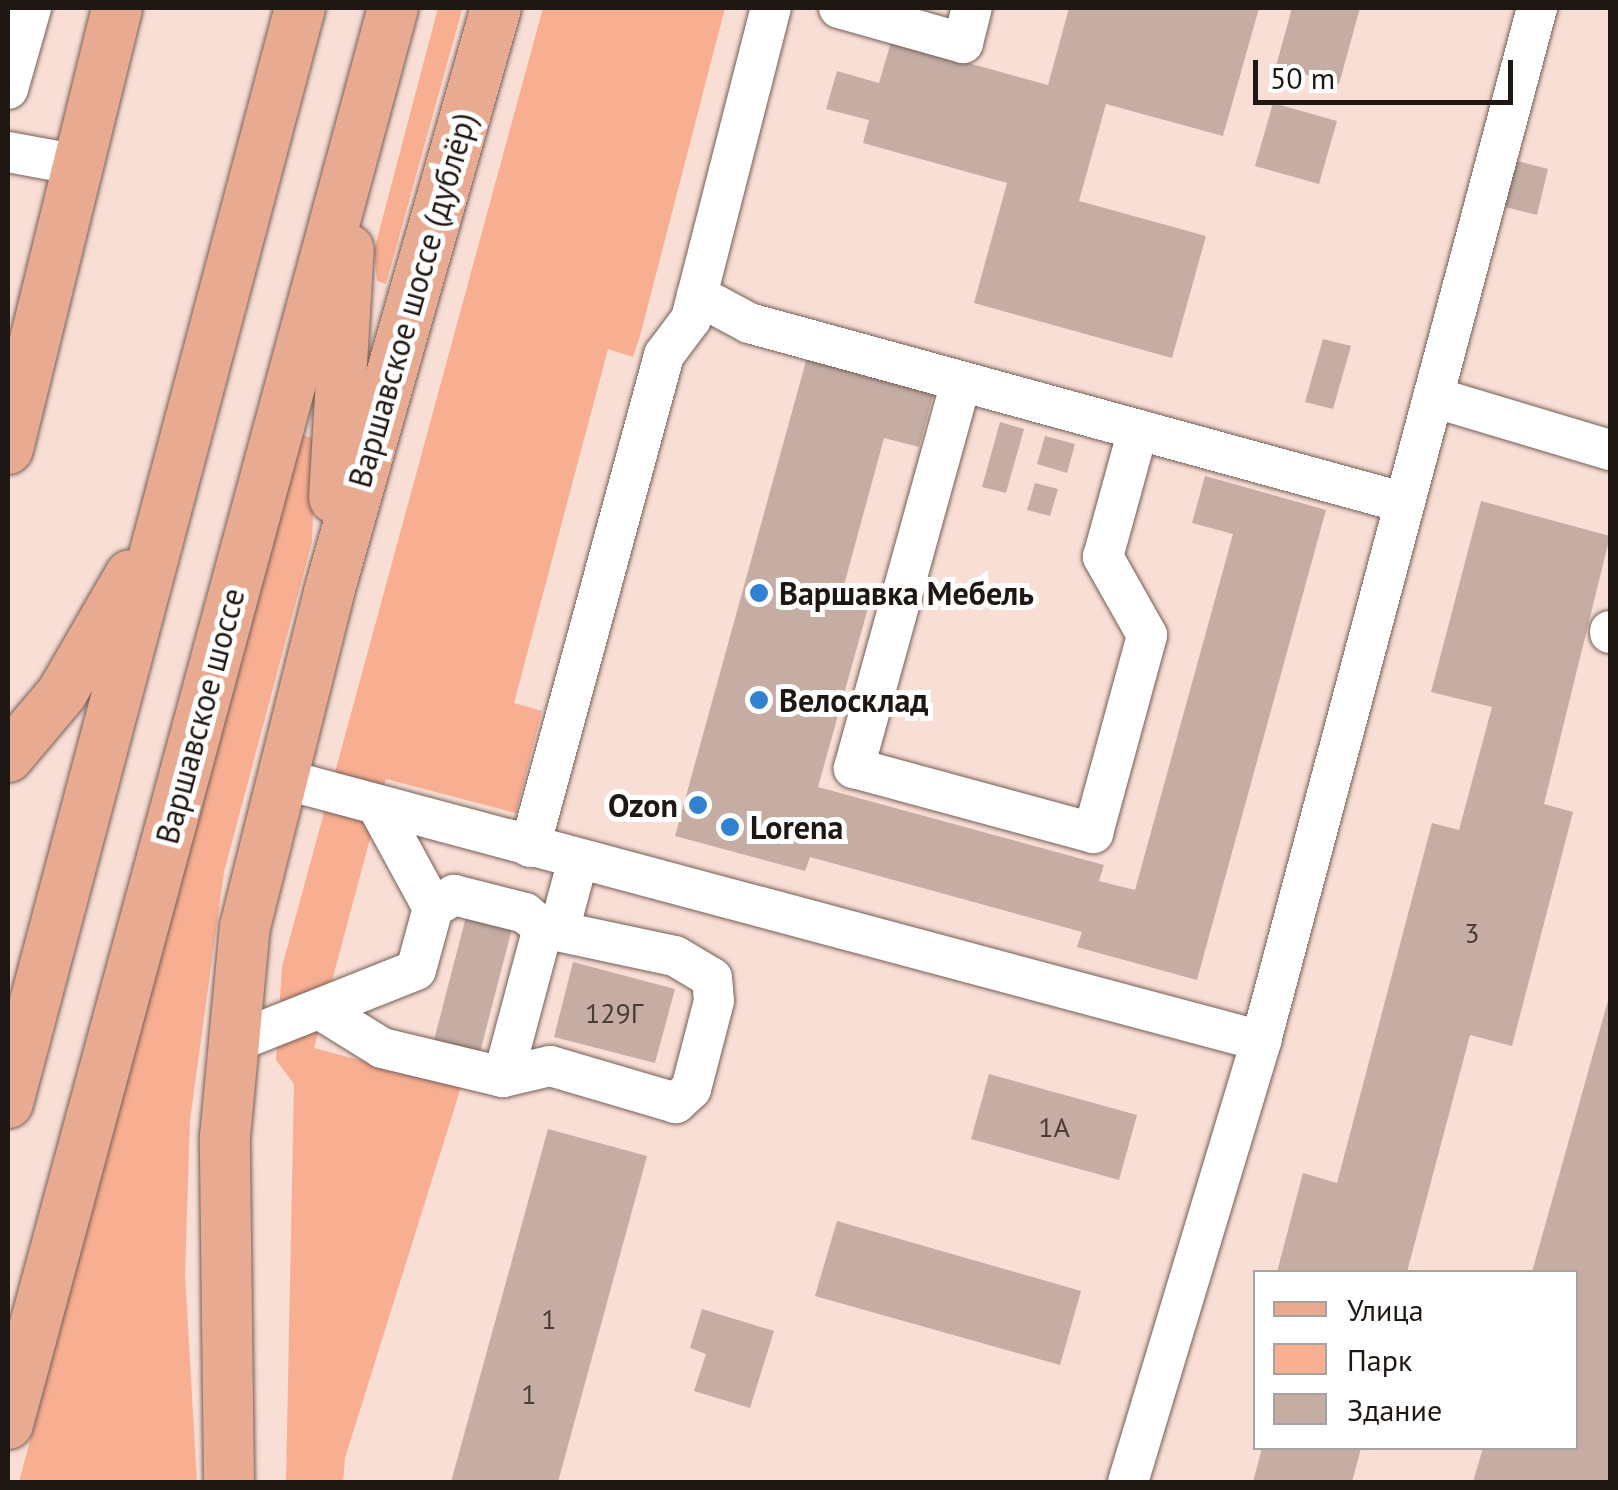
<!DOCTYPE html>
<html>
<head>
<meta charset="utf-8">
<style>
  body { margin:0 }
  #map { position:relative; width:1618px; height:1490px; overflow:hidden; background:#f8ded5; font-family:"PT Sans",sans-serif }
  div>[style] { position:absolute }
  .green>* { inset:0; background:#f8ae91 }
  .building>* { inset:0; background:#c5ada4 }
  .roads { filter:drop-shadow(0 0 2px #745e56) drop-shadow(0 0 2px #745e56) }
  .minor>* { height:40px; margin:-20px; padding:0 20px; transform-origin:20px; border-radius:20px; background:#fff }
  .major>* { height:50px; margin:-25px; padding:0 25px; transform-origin:25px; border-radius:25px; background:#e8aa91 }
  .dots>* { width:28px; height:28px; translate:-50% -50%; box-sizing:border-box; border:5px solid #fff; border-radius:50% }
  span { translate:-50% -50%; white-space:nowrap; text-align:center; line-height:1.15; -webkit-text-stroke:10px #fff; paint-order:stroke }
  .number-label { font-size:28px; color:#483c37 }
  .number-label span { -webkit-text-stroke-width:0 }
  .street-label { font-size:32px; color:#1f1713 }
  .poi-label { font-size:32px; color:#1f1713; font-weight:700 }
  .left { translate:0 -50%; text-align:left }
  .right { translate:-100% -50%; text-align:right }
  .frame { position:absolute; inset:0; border:10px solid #1f1713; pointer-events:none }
  .legend { position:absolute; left:1253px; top:1270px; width:325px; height:180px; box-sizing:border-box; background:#fff; border:2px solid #a5a2a1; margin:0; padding:12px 18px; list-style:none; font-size:30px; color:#1f1713 }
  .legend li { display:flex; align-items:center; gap:20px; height:50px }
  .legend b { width:50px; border:2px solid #a5a2a1 }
  .scale { position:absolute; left:1253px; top:60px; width:260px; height:45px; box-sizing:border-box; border:5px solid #1f1713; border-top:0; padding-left:12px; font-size:30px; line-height:35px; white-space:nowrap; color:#1f1713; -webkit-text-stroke:8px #fff; paint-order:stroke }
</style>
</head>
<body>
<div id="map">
  <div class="green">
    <i style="clip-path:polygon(438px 8px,462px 10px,386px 284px,377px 281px,374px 251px)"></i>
    <i style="clip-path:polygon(543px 8px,725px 8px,640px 336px,633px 357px,608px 349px,514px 703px,542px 711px,516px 813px,386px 779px,314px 1048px,461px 1087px,345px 1458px,343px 1482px,286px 1482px,294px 1084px,276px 1060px,282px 967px)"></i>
    <i style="clip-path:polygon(299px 434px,316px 439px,312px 542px,224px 872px,190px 1120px,185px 1275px,197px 1482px,19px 1482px)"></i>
  </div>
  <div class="building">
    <i style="clip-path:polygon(1069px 8px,1259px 8px,1223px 136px,1106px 104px,1079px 201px,1206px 236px,1172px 358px,974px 303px,1007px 183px,863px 143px,869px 120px,826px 109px,837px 71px,879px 83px,891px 42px,1048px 85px)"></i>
    <i style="clip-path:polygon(1292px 8px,1360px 8px,1339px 84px,1276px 66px)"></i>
    <i style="clip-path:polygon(1273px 103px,1337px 121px,1319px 184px,1255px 166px)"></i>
    <i style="clip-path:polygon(1513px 160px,1548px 169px,1537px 215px,1501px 206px)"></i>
    <i style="clip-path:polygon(1323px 339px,1351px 346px,1333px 409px,1305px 402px)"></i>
    <i style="clip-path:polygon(809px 350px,936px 385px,919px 447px,884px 438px,840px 600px,868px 608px,818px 787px,1104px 865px,1099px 881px,1135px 890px,1233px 534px,1192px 523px,1205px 476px,1326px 510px,1197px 980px,1077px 947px,1082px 932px,810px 857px,805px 871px,675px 836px)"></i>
    <i style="clip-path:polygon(1000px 422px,1024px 429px,1006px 493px,982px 487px)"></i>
    <i style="clip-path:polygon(1045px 436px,1075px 444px,1067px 473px,1037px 464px)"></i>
    <i style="clip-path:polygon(1035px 483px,1058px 489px,1050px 516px,1027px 510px)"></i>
    <i style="clip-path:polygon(1481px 501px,1610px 536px,1544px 804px,1573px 812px,1512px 1046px,1470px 1035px,1407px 1272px,1277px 1272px,1303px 1173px,1337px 1183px,1432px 823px,1459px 830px,1492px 707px,1431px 692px)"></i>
    <i style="clip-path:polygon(468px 909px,514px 921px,478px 1060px,432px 1048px)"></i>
    <i style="clip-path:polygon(573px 962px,675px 989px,655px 1063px,554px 1037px)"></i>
    <i style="clip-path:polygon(1609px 997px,1610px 1482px,1473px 1482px,1483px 1448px,1576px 1448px,1576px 1272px,1532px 1272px)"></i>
    <i style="clip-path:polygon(989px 1074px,1137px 1115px,1119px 1180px,971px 1139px)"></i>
    <i style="clip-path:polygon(548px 1129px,647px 1156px,558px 1482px,451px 1482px)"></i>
    <i style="clip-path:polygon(837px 1221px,1081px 1291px,1060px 1365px,815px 1296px)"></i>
    <i style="clip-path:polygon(702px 1309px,774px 1331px,750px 1408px,694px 1391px,706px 1354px,690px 1348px)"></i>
    <i style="clip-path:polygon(1262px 1448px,1361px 1448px,1352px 1482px,1253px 1482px)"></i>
  </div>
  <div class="roads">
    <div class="minor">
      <i style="left:839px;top:8px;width:129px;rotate:15.8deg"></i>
      <i style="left:963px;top:43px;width:36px;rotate:-76deg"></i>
      <i style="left:8px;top:89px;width:84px;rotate:-74.1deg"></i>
      <i style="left:8px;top:152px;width:72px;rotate:10.4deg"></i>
      <i style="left:697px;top:295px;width:59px;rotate:28.3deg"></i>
      <i style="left:749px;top:323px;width:680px;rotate:15.34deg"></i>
      <i style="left:961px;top:382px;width:401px;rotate:105.5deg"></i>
      <i style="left:854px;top:768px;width:248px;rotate:15.2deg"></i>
      <i style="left:1093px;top:833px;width:205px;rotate:-74.7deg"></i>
      <i style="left:1147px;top:635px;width:90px;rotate:-119.4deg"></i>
      <i style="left:1103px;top:557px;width:132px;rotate:-74.6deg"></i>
      <i style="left:1433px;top:397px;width:185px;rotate:16.7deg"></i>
      <i style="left:1610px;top:633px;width:2px;rotate:-90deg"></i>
      <i style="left:279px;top:778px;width:1017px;rotate:14.99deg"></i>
      <i style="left:530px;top:847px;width:510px;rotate:-74.76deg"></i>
      <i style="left:664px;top:355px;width:45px;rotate:-53.1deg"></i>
      <i style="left:691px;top:319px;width:321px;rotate:-75.6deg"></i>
      <i style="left:433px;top:908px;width:25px;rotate:-32deg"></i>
      <i style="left:454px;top:895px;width:73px;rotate:14.2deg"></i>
      <i style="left:525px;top:913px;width:23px;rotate:40deg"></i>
      <i style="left:559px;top:930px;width:73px;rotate:-74.8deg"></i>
      <i style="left:324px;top:1012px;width:68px;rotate:31.8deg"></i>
      <i style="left:382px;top:1048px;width:124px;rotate:13.5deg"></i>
      <i style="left:503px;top:1077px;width:154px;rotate:-75deg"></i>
      <i style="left:543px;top:928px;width:135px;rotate:12deg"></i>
      <i style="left:675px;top:956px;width:43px;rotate:30.7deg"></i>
      <i style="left:712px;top:978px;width:23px;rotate:85deg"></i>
      <i style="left:714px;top:1001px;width:91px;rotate:104.6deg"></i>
      <i style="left:691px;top:1089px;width:21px;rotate:137deg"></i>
      <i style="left:676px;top:1103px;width:131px;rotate:-163.6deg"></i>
      <i style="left:550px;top:1066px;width:48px;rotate:166.8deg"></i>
      <i style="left:230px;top:1044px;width:200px;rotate:-21.7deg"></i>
      <i style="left:416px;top:970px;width:64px;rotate:-74.7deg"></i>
      <i style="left:433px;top:908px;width:115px;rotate:-118.6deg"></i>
      <i style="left:1128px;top:1482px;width:461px;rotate:-73.2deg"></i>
      <i style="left:1261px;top:1041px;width:1069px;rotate:-75.04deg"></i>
    </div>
    <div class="major">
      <i style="left:8px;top:449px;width:454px;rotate:-76.1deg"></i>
      <i style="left:334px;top:498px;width:249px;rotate:-86.6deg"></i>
      <i style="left:8px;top:757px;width:84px;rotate:-49.8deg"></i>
      <i style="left:62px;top:693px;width:136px;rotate:-60deg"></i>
      <i style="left:8px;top:1103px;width:1133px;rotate:-75.07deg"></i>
      <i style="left:8px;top:1424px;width:1467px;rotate:-74.79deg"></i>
      <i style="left:229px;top:1482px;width:345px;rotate:-90.7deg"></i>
      <i style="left:225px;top:1137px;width:211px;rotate:-84.6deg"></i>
      <i style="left:245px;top:927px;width:345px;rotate:-75.9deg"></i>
      <i style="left:329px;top:592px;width:607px;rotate:-74.04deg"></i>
    </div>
  </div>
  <div class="dots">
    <i style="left:759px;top:593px;background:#3280d0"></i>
    <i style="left:759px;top:700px;background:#3280d0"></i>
    <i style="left:698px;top:805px;background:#3280d0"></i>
    <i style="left:730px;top:827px;background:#3280d0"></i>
  </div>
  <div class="number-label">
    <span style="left:1472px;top:933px">3</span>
    <span style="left:614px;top:1013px">129Г</span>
    <span style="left:1054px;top:1127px">1A</span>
    <span style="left:549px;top:1319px">1</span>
    <span style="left:529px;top:1394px">1</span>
  </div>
  <div class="street-label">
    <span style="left:412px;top:300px;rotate:-74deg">Варшавское шоссе (дублёр)</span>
    <span style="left:200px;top:716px;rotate:-75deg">Варшавское шоссе</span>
  </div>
  <div class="poi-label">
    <span class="left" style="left:779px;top:593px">Варшавка Мебель</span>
    <span class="left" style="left:779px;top:700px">Велосклад</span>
    <span class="right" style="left:678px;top:805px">Ozon</span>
    <span class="left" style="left:750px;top:827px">Lorena</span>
  </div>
  <div class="frame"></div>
  <ul class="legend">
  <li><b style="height:12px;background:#e8aa91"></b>Улица</li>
  <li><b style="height:28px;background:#f8ae91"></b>Парк</li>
  <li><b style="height:28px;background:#c5ada4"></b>Здание</li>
  </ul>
  <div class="scale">50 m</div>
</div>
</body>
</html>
